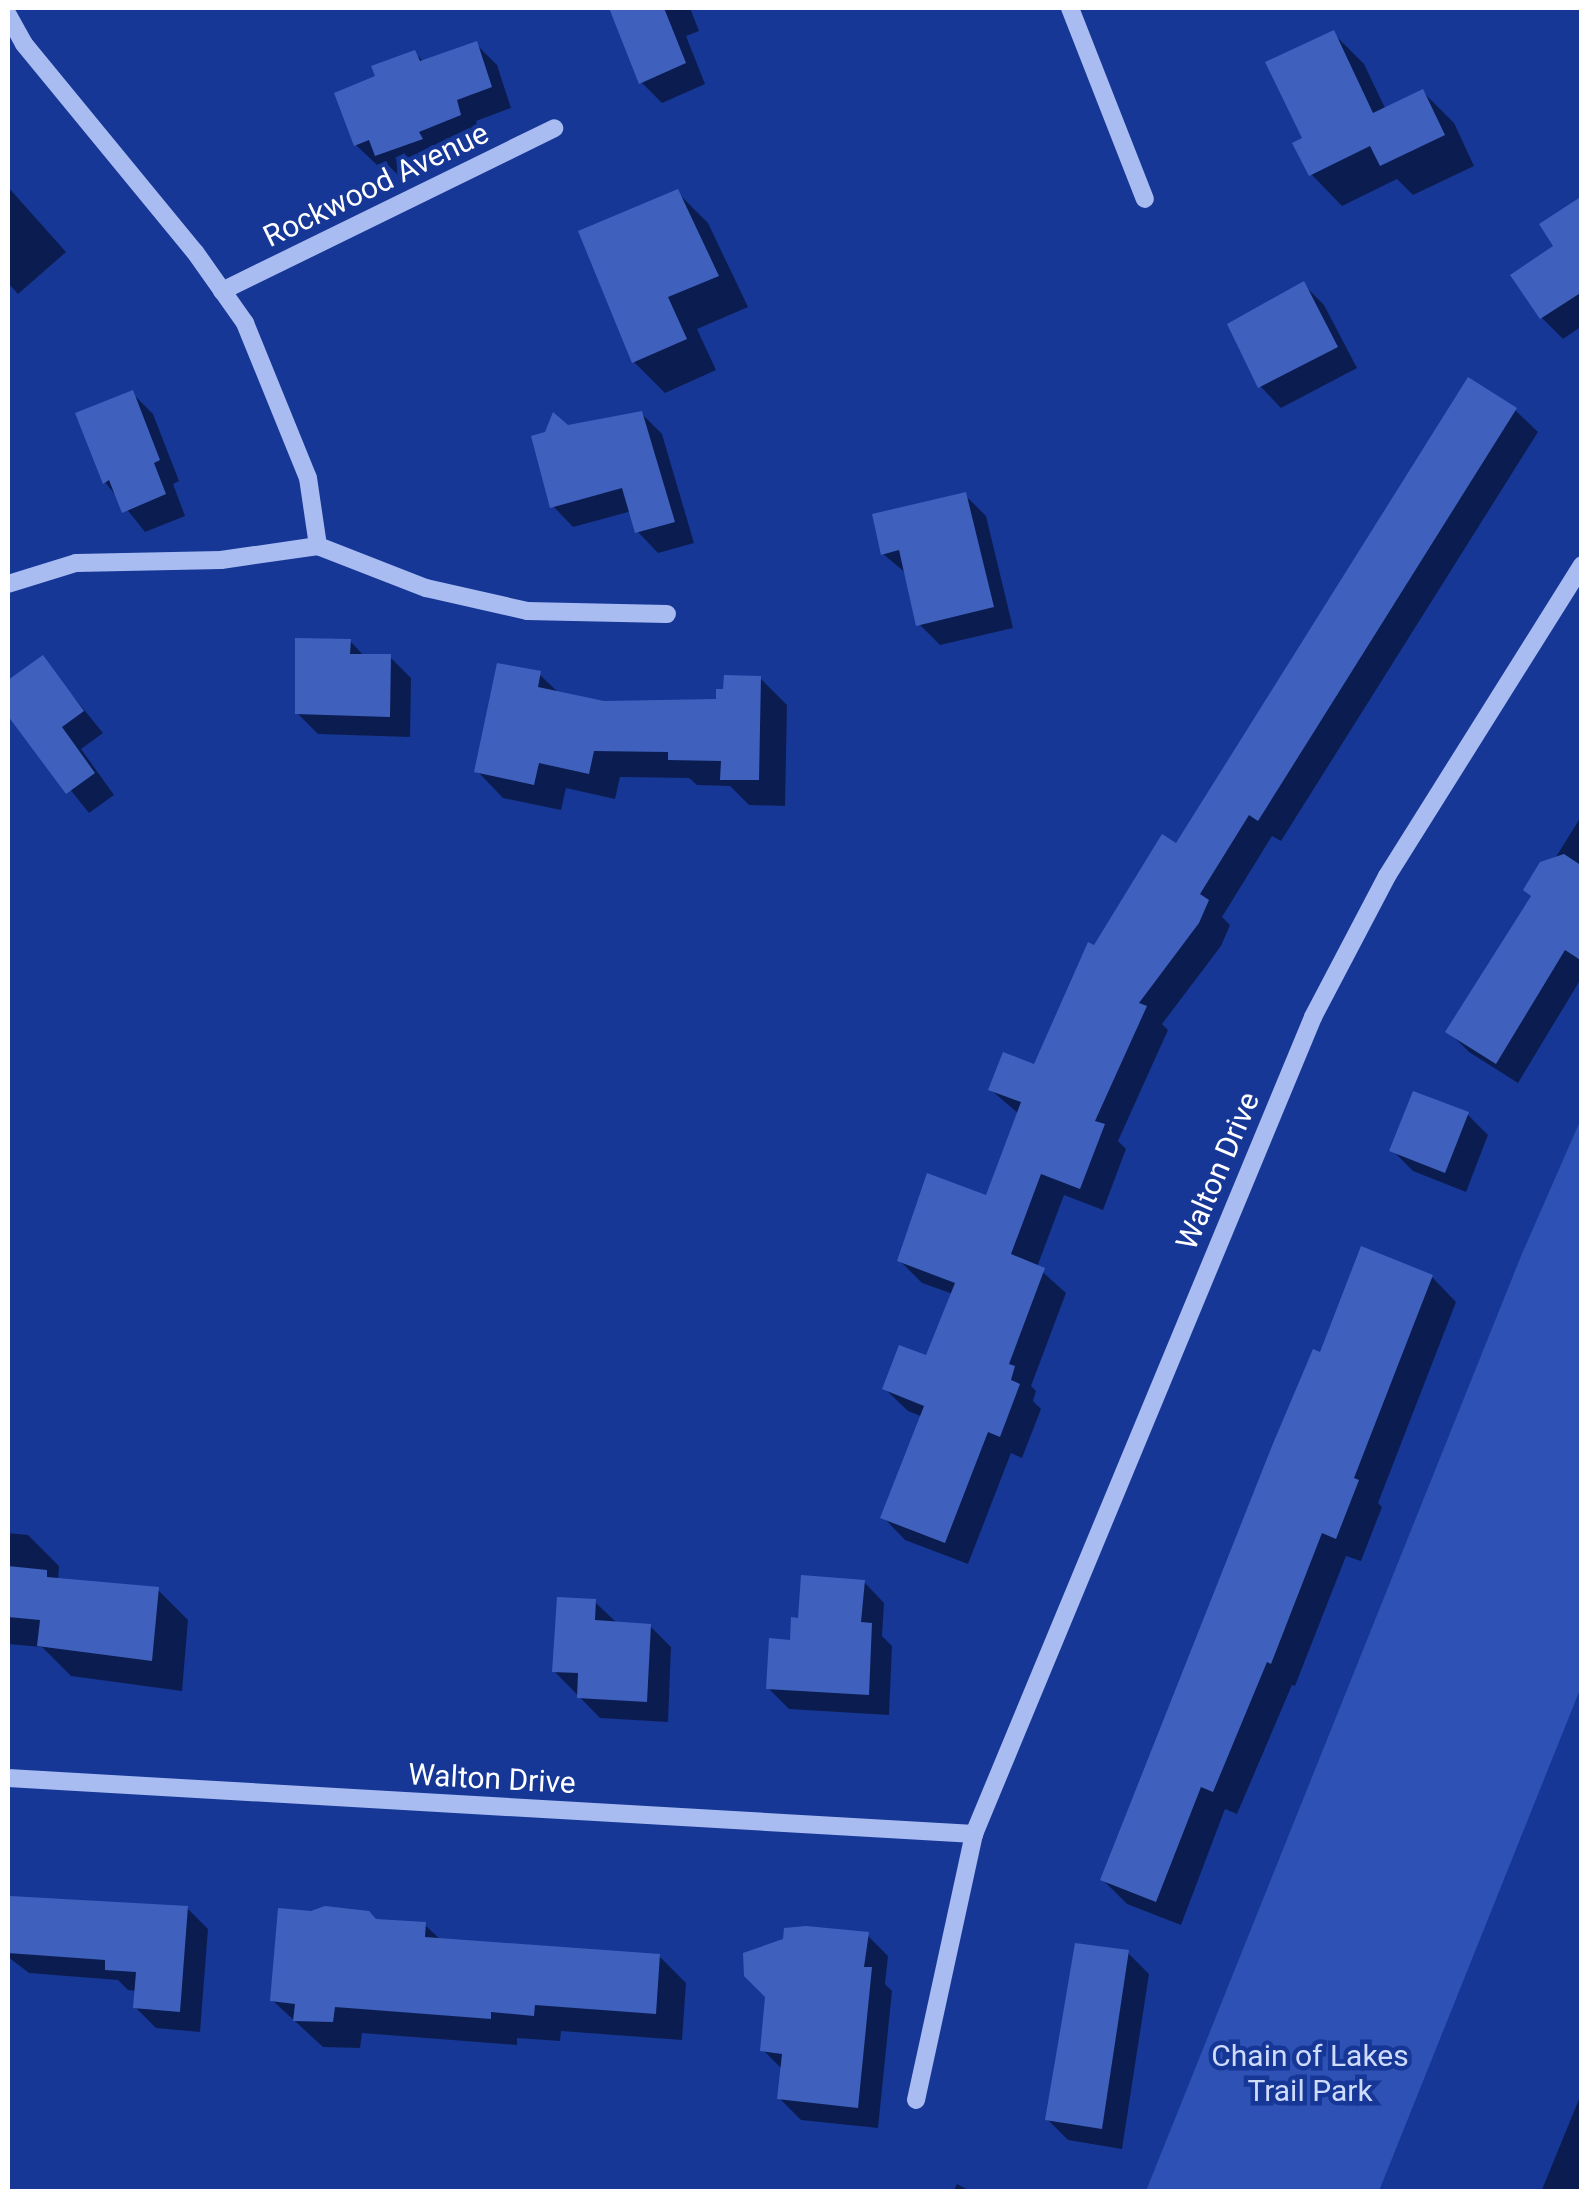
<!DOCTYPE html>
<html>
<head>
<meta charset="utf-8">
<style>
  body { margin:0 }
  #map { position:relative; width:1589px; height:2199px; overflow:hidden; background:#163796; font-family:Roboto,sans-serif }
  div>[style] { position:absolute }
  .green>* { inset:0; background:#2d51b5 }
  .shadow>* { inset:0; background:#0007 }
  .building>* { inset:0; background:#3f61bd }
  .minor>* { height:18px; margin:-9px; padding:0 9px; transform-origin:9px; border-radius:9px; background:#a8bcf1 }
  span { translate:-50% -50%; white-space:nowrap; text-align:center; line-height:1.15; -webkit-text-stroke:9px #163796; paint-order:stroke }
  .street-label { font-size:30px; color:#fff }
  .park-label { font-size:30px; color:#cfdbfc }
  .frame { position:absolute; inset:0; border:10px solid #fff; pointer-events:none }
</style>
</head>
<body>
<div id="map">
  <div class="green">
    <i style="clip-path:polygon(1581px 1119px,1581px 1687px,1379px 2191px,1146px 2191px,1521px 1256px)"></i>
  </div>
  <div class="shadow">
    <i style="clip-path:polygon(612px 8px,690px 8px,699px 31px,686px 36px,705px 84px,662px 103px,641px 82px)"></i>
    <i style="clip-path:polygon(1333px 33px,1364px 64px,1386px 110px,1423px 92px,1454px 123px,1474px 166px,1413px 195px,1397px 179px,1342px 206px,1311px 174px,1305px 139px)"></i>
    <i style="clip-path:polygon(476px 44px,497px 65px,511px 108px,476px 121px,480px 136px,438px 153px,442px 160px,398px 175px,385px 162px,377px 165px,356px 145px,378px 78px,415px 53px,424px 62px)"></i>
    <i style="clip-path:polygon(8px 187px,66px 252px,18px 294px,8px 283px)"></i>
    <i style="clip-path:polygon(677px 192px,708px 223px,748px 307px,697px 329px,716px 370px,665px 393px,634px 362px)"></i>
    <i style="clip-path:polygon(1582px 199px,1582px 326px,1563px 339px,1542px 318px,1514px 275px,1556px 246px)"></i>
    <i style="clip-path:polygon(1303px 284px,1324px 305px,1357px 368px,1281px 408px,1261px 387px,1230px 325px)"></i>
    <i style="clip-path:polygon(132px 393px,153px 414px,179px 481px,173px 484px,185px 516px,145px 532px,105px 482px)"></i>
    <i style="clip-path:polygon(1515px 410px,1538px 432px,1281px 841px,1272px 836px,1222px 917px,1230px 925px,1221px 946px,1162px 1024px,1168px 1030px,1118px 1141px,1126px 1149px,1103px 1210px,1064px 1195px,1037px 1267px,1066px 1293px,1031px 1386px,1036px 1391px,1033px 1401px,1041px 1409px,1022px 1458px,1011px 1453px,968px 1564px,905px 1540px,883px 1517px,923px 1417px,908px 1411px,885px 1389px,927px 1359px,953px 1294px,922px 1283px,899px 1260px,987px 1198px,1019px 1114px,991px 1090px,1035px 1068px,1094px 948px)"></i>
    <i style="clip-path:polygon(641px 413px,662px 434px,694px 543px,658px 553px,638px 532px,632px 511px,573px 527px,553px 506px,568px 427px)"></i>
    <i style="clip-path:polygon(965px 495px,986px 516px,1013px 628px,940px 645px,919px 624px,907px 574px,883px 554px)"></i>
    <i style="clip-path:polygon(350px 641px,365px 657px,390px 657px,411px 678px,410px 737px,318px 734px,297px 713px)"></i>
    <i style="clip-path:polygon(42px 658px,103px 733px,81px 749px,114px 795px,89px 813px,8px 712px,8px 683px)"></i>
    <i style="clip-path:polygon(539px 674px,560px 694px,604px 703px,719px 702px,760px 678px,787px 705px,785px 806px,749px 805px,730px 786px,697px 785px,689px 778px,620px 777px,615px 799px,566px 788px,561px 810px,503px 798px,477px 771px)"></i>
    <i style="clip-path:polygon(1582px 815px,1582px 977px,1518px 1083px,1469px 1052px,1448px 1031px)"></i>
    <i style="clip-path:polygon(1467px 1114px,1488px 1135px,1466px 1192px,1413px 1171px,1392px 1150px)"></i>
    <i style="clip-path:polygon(1432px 1277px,1456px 1302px,1378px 1503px,1382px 1507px,1361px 1561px,1346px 1556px,1295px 1686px,1292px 1685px,1237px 1814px,1225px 1809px,1181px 1925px,1127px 1904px,1103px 1880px,1321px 1355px)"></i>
    <i style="clip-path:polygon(8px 1533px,28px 1535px,59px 1566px,58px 1581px,157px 1589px,188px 1620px,182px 1691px,71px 1676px,42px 1647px,8px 1644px)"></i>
    <i style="clip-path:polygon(864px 1582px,884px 1603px,882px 1636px,892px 1646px,889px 1715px,789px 1709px,768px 1688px,800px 1621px)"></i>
    <i style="clip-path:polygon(595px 1602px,618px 1624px,650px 1626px,671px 1647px,668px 1722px,600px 1718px,554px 1671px)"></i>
    <i style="clip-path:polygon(8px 1897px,187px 1908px,208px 1929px,200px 2032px,156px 2028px,135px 2007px,137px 1991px,128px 1990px,118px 1980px,29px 1973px,8px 1957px)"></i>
    <i style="clip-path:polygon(376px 1921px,425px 1925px,442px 1941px,659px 1956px,686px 1983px,682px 2040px,561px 2031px,560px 2041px,517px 2038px,517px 2045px,362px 2033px,360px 2048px,323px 2047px,272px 2000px)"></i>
    <i style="clip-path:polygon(867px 1935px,888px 1956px,885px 1984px,892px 1991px,878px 2128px,801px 2120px,780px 2099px,783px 2070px,763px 2050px)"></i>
    <i style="clip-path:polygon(1128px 1953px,1149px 1974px,1122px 2149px,1068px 2140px,1047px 2119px)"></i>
    <i style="clip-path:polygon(1582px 2092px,1582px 2192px,1541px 2192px)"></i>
    <i style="clip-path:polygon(957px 2184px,972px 2192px,953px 2192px)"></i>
  </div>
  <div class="building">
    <i style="clip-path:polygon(609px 8px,664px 8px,686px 63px,639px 84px)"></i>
    <i style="clip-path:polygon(1334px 30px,1373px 113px,1423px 89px,1445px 135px,1380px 166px,1370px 146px,1309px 176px,1292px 143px,1302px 138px,1265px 62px)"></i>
    <i style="clip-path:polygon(477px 41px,492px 87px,457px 100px,461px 115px,419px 132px,423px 139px,375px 156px,369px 140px,354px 146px,334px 93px,375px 76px,371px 66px,415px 50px,420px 61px)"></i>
    <i style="clip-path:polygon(678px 189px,719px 276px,668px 297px,687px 339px,632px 363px,578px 231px)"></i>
    <i style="clip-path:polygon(1582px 196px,1582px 292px,1540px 319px,1510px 275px,1553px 246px,1539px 224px)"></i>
    <i style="clip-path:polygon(1304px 281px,1338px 347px,1258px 388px,1227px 324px)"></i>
    <i style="clip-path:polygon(1468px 377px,1517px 408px,1258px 821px,1249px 815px,1200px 894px,1209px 900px,1199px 923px,1139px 1003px,1147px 1006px,1095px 1121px,1105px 1124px,1080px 1189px,1041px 1174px,1011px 1254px,1045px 1268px,1009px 1364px,1015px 1366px,1011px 1380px,1020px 1384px,1000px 1437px,988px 1432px,945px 1543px,880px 1518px,924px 1406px,882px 1389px,899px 1345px,926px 1355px,955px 1283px,897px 1261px,927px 1173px,986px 1195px,1021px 1102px,988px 1090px,1003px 1052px,1034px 1064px,1088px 942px,1094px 945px,1162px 834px,1176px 843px)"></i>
    <i style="clip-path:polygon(133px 390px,160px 460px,154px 463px,166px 494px,122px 513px,109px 480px,103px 484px,75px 413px)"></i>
    <i style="clip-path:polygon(642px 411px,675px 522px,635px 533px,622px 488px,550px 508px,531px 436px,545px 432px,553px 412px,568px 425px)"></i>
    <i style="clip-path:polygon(966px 492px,994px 607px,916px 626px,899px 550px,881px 555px,872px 514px)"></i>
    <i style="clip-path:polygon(295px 638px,351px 639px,350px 654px,391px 654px,390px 717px,295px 714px)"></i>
    <i style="clip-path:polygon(43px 655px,84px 711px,62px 727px,95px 773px,66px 794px,8px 716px,8px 680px)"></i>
    <i style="clip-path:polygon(497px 663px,541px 671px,538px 687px,604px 701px,716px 699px,716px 689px,723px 689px,724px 675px,761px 676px,759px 780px,720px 780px,721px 761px,668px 760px,668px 752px,594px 751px,589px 774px,539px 763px,534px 785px,474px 772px)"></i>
    <i style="clip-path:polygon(1564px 854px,1582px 866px,1582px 961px,1565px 950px,1496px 1064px,1445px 1032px,1531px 896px,1523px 890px,1540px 862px)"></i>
    <i style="clip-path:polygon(1413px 1091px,1469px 1112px,1445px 1173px,1389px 1151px)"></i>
    <i style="clip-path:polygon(1361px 1246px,1433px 1275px,1354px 1478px,1359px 1480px,1336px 1539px,1322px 1533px,1271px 1664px,1267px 1662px,1213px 1792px,1201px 1787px,1156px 1902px,1100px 1880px,1272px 1446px,1313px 1349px,1320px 1352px)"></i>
    <i style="clip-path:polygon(8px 1566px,47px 1570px,47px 1577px,159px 1587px,152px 1661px,37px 1646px,40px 1620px,8px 1617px)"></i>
    <i style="clip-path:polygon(801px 1575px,865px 1580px,861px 1622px,872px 1623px,869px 1695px,766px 1689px,769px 1638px,790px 1640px,791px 1617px,798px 1618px)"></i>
    <i style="clip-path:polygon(557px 1597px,596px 1599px,595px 1620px,651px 1624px,647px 1702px,577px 1698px,578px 1673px,552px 1672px)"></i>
    <i style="clip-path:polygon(10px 1896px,188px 1906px,180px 2012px,133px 2008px,136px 1972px,105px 1970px,105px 1960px,8px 1953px)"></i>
    <i style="clip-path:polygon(325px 1906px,369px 1911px,376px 1919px,426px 1922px,425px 1937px,660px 1954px,656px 2014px,535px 2005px,534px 2016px,491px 2012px,491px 2019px,335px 2007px,333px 2022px,293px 2021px,295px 2004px,270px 2001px,278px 1908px,311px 1911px)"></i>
    <i style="clip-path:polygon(806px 1926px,869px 1932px,864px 1967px,872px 1967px,858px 2108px,777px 2099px,782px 2054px,760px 2051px,765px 1997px,744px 1976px,743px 1953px,783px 1939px,784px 1928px)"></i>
    <i style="clip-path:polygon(1075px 1943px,1129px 1950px,1102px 2129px,1045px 2120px)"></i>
  </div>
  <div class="minor">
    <i style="left:1070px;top:8px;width:205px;rotate:68.6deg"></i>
    <i style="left:8px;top:15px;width:33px;rotate:61deg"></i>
    <i style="left:24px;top:44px;width:269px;rotate:50.6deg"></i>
    <i style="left:195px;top:252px;width:87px;rotate:54.8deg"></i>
    <i style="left:245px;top:323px;width:167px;rotate:67.9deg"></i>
    <i style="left:308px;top:478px;width:69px;rotate:81.6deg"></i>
    <i style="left:222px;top:291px;width:370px;rotate:-26.1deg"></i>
    <i style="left:8px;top:584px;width:71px;rotate:-17.2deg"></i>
    <i style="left:76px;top:563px;width:145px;rotate:-1.2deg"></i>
    <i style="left:221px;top:560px;width:98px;rotate:-8.2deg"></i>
    <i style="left:318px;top:546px;width:116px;rotate:21.3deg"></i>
    <i style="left:426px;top:588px;width:104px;rotate:12.8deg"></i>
    <i style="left:527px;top:611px;width:140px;rotate:1.2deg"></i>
    <i style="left:8px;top:1778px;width:968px;rotate:3.32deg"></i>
    <i style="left:916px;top:2100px;width:272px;rotate:-77.7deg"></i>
    <i style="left:974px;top:1834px;width:885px;rotate:-67.46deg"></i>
    <i style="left:1313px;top:1017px;width:159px;rotate:-62.3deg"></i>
    <i style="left:1387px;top:876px;width:367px;rotate:-57.9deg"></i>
  </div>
  <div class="street-label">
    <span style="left:376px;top:185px;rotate:-26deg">Rockwood Avenue</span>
    <span style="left:1218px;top:1171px;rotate:-67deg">Walton Drive</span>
    <span style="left:492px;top:1779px;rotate:3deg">Walton Drive</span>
  </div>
  <div class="park-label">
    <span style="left:1310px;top:2073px">Chain of Lakes<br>Trail Park</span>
  </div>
  <div class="frame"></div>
</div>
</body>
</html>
